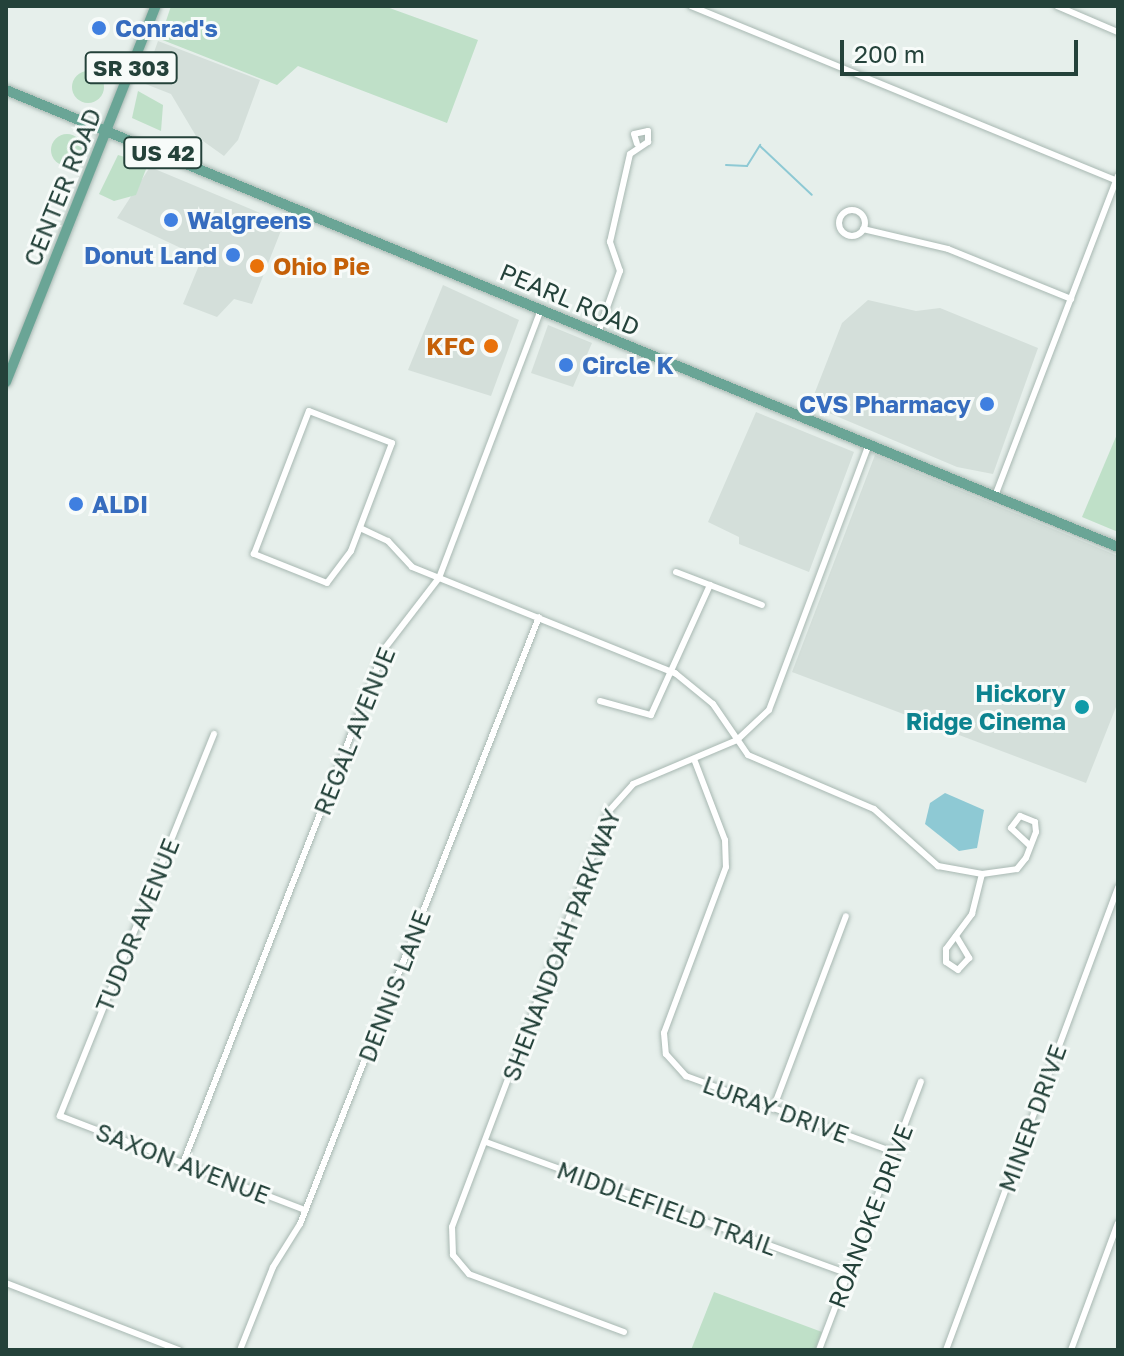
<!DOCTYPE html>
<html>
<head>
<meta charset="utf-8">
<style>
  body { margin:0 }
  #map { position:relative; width:1124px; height:1356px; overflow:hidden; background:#e6efeb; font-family:"Golos Text",sans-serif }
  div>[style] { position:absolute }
  .built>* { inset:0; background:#d4dfda }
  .green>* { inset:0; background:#bfe0c8 }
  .round { border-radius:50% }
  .water>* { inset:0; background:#8ec9d4 }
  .stream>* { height:2px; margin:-1px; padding:0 1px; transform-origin:1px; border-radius:1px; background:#8ec9d4 }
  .roads { filter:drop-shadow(0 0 2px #a8b8b2) drop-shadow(0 0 2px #a8b8b2) }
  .minor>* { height:6px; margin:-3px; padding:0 3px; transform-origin:3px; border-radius:3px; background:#fff }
  .minor>.ring { margin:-3px; padding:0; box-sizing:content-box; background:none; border:6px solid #fff; border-radius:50% }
  .primary>* { height:10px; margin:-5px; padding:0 5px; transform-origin:5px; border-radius:5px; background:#6aa596 }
  .dots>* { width:22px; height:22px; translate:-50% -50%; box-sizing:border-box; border:4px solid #f7fbf9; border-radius:50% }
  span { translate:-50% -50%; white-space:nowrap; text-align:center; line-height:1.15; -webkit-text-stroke:6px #f7fbf9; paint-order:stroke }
  .shield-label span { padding:2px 6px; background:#f7fbf9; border:2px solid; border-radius:6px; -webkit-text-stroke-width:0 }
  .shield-label { font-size:22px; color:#24423a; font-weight:700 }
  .shop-label { font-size:24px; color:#366cbe; font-weight:700 }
  .left { translate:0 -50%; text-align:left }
  .right { translate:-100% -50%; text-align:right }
  .street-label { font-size:24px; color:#24423a }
  .food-label { font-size:24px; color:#c56008; font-weight:700 }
  .culture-label { font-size:24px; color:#0d838f; font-weight:700 }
  .frame { position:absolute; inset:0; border:8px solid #24423a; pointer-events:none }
  .scale { position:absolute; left:840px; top:40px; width:238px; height:36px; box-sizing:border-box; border:4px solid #24423a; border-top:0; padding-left:10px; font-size:24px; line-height:28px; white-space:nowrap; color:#24423a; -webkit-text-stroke:6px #f7fbf9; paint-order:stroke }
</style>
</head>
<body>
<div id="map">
  <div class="built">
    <i style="clip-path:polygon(158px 41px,260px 80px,238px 140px,224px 156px,196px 136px,171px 94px,143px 83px)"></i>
    <i style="clip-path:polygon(150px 167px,284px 223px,252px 304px,234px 299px,217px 317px,183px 304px,202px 258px,117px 218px)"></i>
    <i style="clip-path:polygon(443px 285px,519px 320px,491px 396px,408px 370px)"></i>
    <i style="clip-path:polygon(868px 300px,916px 311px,940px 308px,1038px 348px,993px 474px,957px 467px,810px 405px,842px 323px)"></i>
    <i style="clip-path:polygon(548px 325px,592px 343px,573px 387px,531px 373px)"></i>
    <i style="clip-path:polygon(756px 412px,854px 452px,809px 572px,739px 544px,739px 537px,708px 522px)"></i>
    <i style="clip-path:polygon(875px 455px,1118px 556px,1118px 702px,1086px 783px,792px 672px)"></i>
  </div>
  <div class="green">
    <i style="clip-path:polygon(171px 6px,384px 6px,478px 40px,447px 123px,298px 66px,277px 85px,160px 39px)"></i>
    <i class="round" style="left:72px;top:71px;width:32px;height:32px"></i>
    <i style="clip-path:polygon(138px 91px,163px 105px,161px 131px,132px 118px)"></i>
    <i class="round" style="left:51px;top:134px;width:32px;height:32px"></i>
    <i style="clip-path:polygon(118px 155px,148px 164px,136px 195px,114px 201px,99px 194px)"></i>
    <i style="clip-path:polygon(1118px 432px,1118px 532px,1082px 517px)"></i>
    <i style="clip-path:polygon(714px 1292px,822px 1332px,815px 1350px,691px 1350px)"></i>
  </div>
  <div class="water">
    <i style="clip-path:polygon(945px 793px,984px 810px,977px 848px,959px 851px,925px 824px,930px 803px)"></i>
  </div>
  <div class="stream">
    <i style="left:760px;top:146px;width:71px;rotate:43.3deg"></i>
    <i style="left:726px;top:165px;width:21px;rotate:3deg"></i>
    <i style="left:747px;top:166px;width:25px;rotate:-58deg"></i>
  </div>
  <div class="roads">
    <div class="minor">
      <i style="left:691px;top:6px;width:461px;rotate:22.3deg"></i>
      <i style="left:1057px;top:6px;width:66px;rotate:23.1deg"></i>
      <i class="ring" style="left:839px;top:210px;width:20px;height:20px"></i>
      <i style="left:863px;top:229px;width:87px;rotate:13.2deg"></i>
      <i style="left:948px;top:249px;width:133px;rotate:22.1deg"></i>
      <i style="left:598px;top:333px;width:66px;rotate:-70.5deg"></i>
      <i style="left:620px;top:271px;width:31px;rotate:-109deg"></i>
      <i style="left:610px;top:242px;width:90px;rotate:-77.2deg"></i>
      <i style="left:630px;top:154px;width:22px;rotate:-34deg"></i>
      <i style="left:648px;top:142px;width:11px;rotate:-90deg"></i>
      <i style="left:648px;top:131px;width:14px;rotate:168deg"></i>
      <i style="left:634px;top:134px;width:10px;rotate:73deg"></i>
      <i style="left:309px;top:411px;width:89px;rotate:21.1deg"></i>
      <i style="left:392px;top:443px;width:116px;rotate:110.8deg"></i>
      <i style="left:351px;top:551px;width:40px;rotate:127deg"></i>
      <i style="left:327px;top:583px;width:79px;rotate:-158.3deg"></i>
      <i style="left:254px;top:554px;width:153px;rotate:-69deg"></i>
      <i style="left:995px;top:496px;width:343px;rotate:-69deg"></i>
      <i style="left:360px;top:528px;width:31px;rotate:25deg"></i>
      <i style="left:388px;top:541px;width:35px;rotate:47deg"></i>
      <i style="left:412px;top:567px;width:284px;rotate:22deg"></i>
      <i style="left:675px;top:673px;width:49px;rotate:39.2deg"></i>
      <i style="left:713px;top:704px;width:62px;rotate:55.5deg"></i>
      <i style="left:748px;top:755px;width:137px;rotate:23.2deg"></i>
      <i style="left:874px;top:809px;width:86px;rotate:41.7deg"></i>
      <i style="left:938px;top:866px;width:45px;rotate:10.3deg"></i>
      <i style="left:982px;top:874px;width:35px;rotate:-8deg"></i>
      <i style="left:1017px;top:869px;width:14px;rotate:-51deg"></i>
      <i style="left:1026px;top:858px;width:28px;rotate:-69deg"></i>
      <i style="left:1036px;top:832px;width:10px;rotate:-96deg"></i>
      <i style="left:1035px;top:822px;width:16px;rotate:-158deg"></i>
      <i style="left:1020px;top:816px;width:15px;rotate:127deg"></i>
      <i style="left:1011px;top:828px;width:25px;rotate:43deg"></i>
      <i style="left:676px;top:572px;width:92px;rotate:21deg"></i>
      <i style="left:600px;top:701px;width:53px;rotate:15.4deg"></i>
      <i style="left:651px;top:715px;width:143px;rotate:-65.6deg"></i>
      <i style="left:214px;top:734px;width:412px;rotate:112deg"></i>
      <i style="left:60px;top:1116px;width:262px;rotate:21deg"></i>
      <i style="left:694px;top:759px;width:87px;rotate:69.1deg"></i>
      <i style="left:725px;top:840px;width:27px;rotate:88deg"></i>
      <i style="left:726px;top:867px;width:177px;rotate:110.5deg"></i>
      <i style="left:664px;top:1033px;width:21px;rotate:85deg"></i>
      <i style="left:666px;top:1054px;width:30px;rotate:48deg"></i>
      <i style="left:686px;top:1076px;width:221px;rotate:20.1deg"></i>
      <i style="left:956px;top:936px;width:26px;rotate:59deg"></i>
      <i style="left:969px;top:958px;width:16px;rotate:133deg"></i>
      <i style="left:958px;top:970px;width:14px;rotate:-146deg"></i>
      <i style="left:946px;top:962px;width:13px;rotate:-90deg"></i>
      <i style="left:946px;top:949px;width:44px;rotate:-53.4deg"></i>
      <i style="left:972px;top:914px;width:41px;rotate:-76deg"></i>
      <i style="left:773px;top:1109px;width:206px;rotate:-69.3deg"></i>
      <i style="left:486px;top:1142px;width:385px;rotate:20deg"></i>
      <i style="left:183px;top:1163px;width:553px;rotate:-68.58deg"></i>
      <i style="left:385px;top:648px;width:88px;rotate:-52.4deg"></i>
      <i style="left:439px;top:578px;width:288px;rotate:-69.2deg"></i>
      <i style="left:6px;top:1283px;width:186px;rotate:21.2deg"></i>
      <i style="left:624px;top:1332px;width:165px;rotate:-159.5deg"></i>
      <i style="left:469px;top:1274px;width:25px;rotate:-130deg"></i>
      <i style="left:453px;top:1255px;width:28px;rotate:-92deg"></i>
      <i style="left:452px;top:1227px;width:445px;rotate:-69.3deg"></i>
      <i style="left:609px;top:811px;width:36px;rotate:-48deg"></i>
      <i style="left:633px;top:784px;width:113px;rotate:-22.9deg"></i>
      <i style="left:737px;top:740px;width:44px;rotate:-43.2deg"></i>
      <i style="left:769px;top:710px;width:284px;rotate:-69.4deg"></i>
      <i style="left:240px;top:1350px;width:89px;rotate:-68.3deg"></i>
      <i style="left:273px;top:1267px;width:51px;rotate:-57.9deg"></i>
      <i style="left:300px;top:1224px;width:652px;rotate:-68.51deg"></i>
      <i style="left:819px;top:1350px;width:287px;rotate:-69.2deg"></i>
      <i style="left:946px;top:1350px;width:494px;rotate:-69.6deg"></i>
      <i style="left:1071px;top:1350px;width:135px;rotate:-69.7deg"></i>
    </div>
    <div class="primary">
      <i style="left:6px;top:90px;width:1202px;rotate:22.34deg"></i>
      <i style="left:6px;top:382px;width:405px;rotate:-68.3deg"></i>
    </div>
  </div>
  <div class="dots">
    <i style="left:99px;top:28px;background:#3f7fe0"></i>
    <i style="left:171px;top:220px;background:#3f7fe0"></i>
    <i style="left:233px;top:255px;background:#3f7fe0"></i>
    <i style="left:257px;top:266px;background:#e8710a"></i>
    <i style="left:491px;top:346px;background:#e8710a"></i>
    <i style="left:566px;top:365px;background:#3f7fe0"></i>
    <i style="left:987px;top:404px;background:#3f7fe0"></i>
    <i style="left:76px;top:504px;background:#3f7fe0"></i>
    <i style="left:1082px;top:707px;background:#0f9aa8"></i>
  </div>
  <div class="shield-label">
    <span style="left:131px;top:68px">SR 303</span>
    <span style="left:163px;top:153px">US 42</span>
  </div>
  <div class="shop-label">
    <span class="left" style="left:115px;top:28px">Conrad's</span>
    <span class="left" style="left:187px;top:220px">Walgreens</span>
    <span class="right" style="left:217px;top:255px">Donut Land</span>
    <span class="left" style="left:582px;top:365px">Circle K</span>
    <span class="right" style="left:971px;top:404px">CVS Pharmacy</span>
    <span class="left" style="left:92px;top:504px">ALDI</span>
  </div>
  <div class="street-label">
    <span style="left:62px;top:187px;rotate:-68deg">CENTER ROAD</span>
    <span style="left:570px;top:299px;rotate:23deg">PEARL ROAD</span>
    <span style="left:354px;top:731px;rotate:-68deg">REGAL AVENUE</span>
    <span style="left:137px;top:925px;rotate:-68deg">TUDOR AVENUE</span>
    <span style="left:561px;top:945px;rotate:-69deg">SHENANDOAH PARKWAY</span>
    <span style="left:394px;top:986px;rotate:-69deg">DENNIS LANE</span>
    <span style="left:776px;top:1109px;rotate:20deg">LURAY DRIVE</span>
    <span style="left:1032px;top:1118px;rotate:-70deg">MINER DRIVE</span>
    <span style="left:183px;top:1163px;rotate:21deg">SAXON AVENUE</span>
    <span style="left:667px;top:1208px;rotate:20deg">MIDDLEFIELD TRAIL</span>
    <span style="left:870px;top:1216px;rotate:-69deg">ROANOKE DRIVE</span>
  </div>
  <div class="food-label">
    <span class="left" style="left:273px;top:266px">Ohio Pie</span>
    <span class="right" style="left:475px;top:346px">KFC</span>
  </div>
  <div class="culture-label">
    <span class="right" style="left:1066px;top:707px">Hickory<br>Ridge Cinema</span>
  </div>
  <div class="frame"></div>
  <div class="scale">200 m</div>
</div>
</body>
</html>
